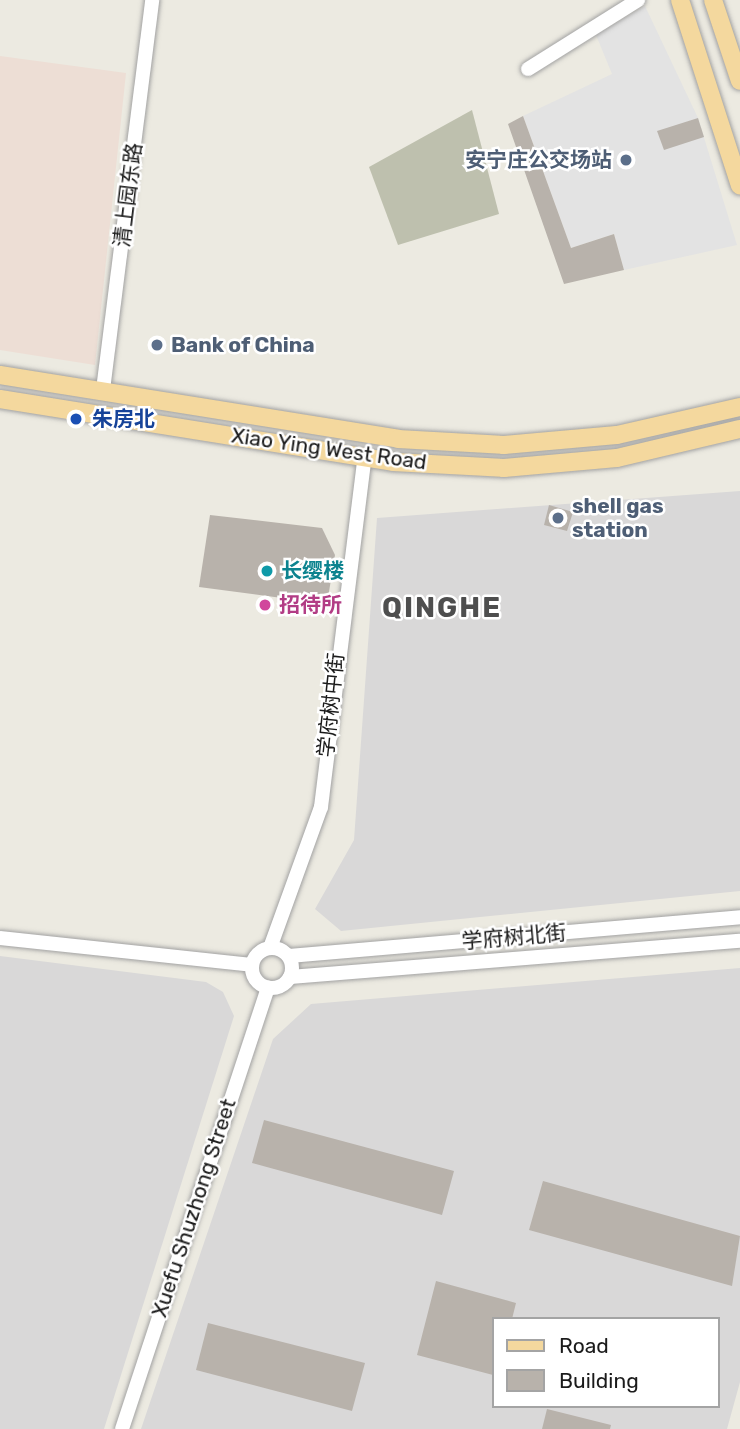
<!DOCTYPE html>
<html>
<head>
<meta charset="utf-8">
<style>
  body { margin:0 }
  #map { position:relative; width:740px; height:1429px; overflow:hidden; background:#eceae1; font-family:Rubik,"Noto Sans SC",sans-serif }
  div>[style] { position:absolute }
  .residential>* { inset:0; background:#d9d8d8 }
  .military>* { inset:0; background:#edded5 }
  .construction>* { inset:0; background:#bec0ae }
  .parking>* { inset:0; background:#e3e3e3 }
  .building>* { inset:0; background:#b8b2ab }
  .roads { filter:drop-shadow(0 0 2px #a2a2a2) drop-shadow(0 0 2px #a2a2a2) }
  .minor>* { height:14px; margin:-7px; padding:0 7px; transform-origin:7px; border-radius:7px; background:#fff }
  .minor>.ring { margin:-7px; padding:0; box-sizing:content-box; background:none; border:14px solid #fff; border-radius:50% }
  .major>* { height:18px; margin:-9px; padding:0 9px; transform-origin:9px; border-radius:9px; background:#f4d89e }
  .dots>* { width:19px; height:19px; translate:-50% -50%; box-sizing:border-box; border:4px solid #fff; border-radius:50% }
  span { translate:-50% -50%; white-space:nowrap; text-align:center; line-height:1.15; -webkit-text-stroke:5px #fff; paint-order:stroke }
  .service-label { font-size:21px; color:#4e5e75; font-weight:700 }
  .right { translate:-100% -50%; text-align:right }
  .left { translate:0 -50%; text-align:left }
  .street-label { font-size:21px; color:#1b1b1b }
  .transit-label { font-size:21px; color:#164399; font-weight:700 }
  .culture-label { font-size:21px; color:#0d838f; font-weight:700 }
  .hotel-label { font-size:21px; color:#b23c85; font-weight:700 }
  .district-label { font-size:28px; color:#4e4e4e; font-weight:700; letter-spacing:2px }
  .legend { position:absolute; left:492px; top:1317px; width:228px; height:91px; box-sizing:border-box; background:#fff; border:2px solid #a4a4a4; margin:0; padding:9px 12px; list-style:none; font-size:21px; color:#1b1b1b }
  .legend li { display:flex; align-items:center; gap:14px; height:35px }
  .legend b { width:35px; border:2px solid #a4a4a4 }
</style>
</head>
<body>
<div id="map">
  <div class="residential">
    <i style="clip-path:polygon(740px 491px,740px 891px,341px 931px,315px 909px,354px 840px,377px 518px)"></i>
    <i style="clip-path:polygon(0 956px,206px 982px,223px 992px,234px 1016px,104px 1429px,0 1429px)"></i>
    <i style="clip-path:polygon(evenodd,740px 968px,740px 1382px,727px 1429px,141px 1429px,273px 1039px,311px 1004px,740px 968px,493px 1319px,717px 1319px,717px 1406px,493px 1406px,493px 1319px)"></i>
  </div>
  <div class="military">
    <i style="clip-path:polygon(0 56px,126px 73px,95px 365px,0 350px)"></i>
  </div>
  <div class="construction">
    <i style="clip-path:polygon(472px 110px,499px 214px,398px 245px,369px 167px)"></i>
  </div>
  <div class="parking">
    <i style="clip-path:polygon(645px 6px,698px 118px,737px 245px,624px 270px,614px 234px,571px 248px,523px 116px,612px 74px,596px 35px)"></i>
  </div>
  <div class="building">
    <i style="clip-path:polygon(523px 116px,571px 248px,614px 234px,624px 270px,564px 284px,508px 124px)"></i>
    <i style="clip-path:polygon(698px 118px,704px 137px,664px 150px,657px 131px)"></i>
    <i style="clip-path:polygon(549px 505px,573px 512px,567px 531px,544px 525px)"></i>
    <i style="clip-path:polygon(210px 515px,322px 528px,335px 555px,327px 604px,199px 587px)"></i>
    <i style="clip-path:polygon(264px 1120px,454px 1171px,442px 1215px,252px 1163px)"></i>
    <i style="clip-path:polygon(543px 1181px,740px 1236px,732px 1286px,529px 1230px)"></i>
    <i style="clip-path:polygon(436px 1281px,516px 1303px,512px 1319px,493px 1319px,493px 1375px,417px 1355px)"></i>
    <i style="clip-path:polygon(208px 1323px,365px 1363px,352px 1411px,196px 1370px)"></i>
    <i style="clip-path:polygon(547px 1409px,611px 1425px,610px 1429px,542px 1429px)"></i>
  </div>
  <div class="roads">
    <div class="minor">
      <i style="left:528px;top:69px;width:130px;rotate:-32.1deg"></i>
      <i style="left:103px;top:390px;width:393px;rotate:-82.8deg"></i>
      <i style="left:0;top:938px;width:253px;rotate:6.1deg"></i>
      <i style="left:270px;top:948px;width:150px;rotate:-70.1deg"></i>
      <i style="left:321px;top:807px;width:354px;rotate:-82.9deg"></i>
      <i class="ring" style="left:252px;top:948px;width:26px;height:26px"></i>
      <i style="left:289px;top:956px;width:453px;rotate:-4.9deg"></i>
      <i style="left:290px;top:977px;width:451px;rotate:-4.6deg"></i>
      <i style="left:122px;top:1429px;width:465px;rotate:-71.7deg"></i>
    </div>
    <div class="major">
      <i style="left:680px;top:0;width:195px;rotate:72.1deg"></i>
      <i style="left:713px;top:0;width:85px;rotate:71.6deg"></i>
      <i style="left:0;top:375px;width:403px;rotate:9.1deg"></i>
      <i style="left:398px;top:439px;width:106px;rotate:3.2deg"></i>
      <i style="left:504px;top:445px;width:113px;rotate:-5.1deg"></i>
      <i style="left:617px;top:435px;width:126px;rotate:-12.8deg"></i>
      <i style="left:0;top:399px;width:398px;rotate:9.1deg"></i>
      <i style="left:393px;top:462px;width:111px;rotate:3.1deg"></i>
      <i style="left:504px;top:468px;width:113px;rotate:-5.1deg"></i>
      <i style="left:617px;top:458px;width:126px;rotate:-13.3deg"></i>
    </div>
  </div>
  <div class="dots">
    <i style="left:626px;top:160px;background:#5c6f8a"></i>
    <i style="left:157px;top:345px;background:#5c6f8a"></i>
    <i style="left:76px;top:419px;background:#1a4fb4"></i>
    <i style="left:558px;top:518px;background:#5c6f8a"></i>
    <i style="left:267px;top:571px;background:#0f9aa8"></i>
    <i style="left:265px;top:605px;background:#d1479c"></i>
  </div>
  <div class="service-label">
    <span class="right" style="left:612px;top:160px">安宁庄公交场站</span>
    <span class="left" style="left:171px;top:345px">Bank of China</span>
    <span class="left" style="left:572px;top:518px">shell gas<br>station</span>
  </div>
  <div class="street-label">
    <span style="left:128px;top:195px;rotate:-83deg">清上园东路</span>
    <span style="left:329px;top:449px;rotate:8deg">Xiao Ying West Road</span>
    <span style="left:331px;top:705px;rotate:-84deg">学府树中街</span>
    <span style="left:514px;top:937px;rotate:-5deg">学府树北街</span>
    <span style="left:194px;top:1208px;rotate:-72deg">Xuefu Shuzhong Street</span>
  </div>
  <div class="transit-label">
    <span class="left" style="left:92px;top:419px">朱房北</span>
  </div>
  <div class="culture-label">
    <span class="left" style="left:281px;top:571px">长缨楼</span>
  </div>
  <div class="hotel-label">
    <span class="left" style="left:279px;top:605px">招待所</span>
  </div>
  <div class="district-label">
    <span style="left:442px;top:608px">QINGHE</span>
  </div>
  <ul class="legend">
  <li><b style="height:9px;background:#f4d89e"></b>Road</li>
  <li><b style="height:19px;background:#b8b2ab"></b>Building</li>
  </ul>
</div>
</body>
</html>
